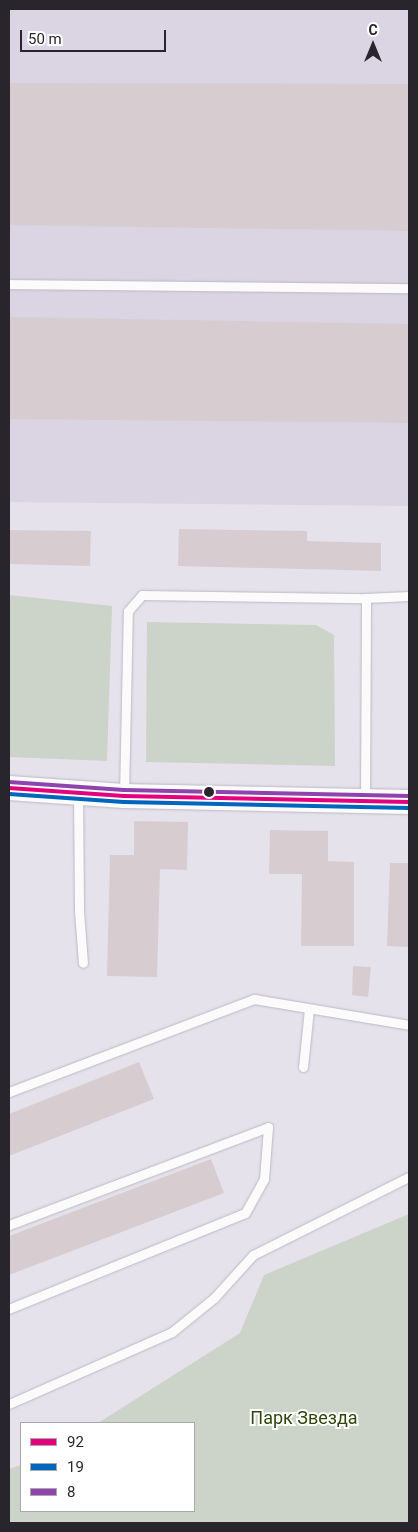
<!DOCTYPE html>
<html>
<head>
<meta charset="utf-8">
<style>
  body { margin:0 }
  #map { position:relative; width:418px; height:1532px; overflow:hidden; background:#e5e2ec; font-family:Roboto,sans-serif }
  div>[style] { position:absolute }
  .built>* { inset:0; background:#dad4e3 }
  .green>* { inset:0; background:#ccd3c8 }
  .building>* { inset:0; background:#d7cdd1 }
  .roads { filter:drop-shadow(0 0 1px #bcb9c1) drop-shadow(0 0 1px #bcb9c1) }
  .service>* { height:9px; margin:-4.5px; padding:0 4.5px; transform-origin:4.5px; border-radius:4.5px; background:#fbfbfc }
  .secondary>* { height:24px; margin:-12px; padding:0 12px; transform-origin:12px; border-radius:12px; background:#fbfbfc }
  .bus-1>* { height:4px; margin:-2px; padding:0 2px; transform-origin:2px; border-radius:2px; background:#e5007d }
  .bus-2>* { height:4px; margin:-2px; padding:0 2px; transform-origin:2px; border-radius:2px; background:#0065bd }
  .bus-3>* { height:4px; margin:-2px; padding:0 2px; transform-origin:2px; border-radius:2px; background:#8e44ad }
  .dots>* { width:14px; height:14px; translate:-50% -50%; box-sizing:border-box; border:2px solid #fff; border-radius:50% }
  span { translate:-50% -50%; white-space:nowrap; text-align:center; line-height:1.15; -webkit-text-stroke:4px #fff; paint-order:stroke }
  .park-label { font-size:18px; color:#30470d }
  .frame { position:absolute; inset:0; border:10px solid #28262c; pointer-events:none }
  .legend { position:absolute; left:20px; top:1422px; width:175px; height:90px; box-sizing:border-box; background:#fff; border:1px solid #a9a8ab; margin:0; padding:6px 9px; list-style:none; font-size:15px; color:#28262c }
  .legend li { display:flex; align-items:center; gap:10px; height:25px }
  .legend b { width:25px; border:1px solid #a9a8ab }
  .north { position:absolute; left:348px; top:20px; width:50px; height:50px; -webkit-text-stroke:4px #fff; paint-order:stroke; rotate:0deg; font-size:14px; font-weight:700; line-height:20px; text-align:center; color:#28262c }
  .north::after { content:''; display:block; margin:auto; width:18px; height:22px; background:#28262c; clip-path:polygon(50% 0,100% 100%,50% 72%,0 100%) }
  .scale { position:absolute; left:20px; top:30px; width:146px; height:22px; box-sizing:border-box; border:2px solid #28262c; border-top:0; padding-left:6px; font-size:15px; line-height:18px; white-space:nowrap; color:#28262c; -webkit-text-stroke:4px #fff; paint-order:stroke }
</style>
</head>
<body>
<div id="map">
  <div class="built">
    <i style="clip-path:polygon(9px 9px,409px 9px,409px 506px,9px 502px)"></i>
  </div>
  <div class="green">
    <i style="clip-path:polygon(9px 595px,112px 606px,107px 761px,9px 757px)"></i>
    <i style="clip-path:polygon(147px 622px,316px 625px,334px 635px,335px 766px,146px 762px)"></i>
    <i style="clip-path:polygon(409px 1214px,409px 1523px,9px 1523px,9px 1469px,21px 1465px,21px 1511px,194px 1511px,194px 1423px,98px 1423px,240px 1333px,264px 1275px)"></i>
  </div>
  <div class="building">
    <i style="clip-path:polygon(9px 83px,409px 84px,409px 231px,9px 225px)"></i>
    <i style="clip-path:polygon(9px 317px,409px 324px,409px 423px,9px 419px)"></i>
    <i style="clip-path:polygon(179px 529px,307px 531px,307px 541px,381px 543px,381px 571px,178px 566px)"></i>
    <i style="clip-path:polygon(9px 530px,91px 531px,90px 566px,9px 564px)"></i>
    <i style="clip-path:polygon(134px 821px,188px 822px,187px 870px,160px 869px,157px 977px,107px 976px,110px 855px,134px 855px)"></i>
    <i style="clip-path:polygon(270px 830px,328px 831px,328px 861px,354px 862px,354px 946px,301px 946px,302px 874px,269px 874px)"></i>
    <i style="clip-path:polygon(390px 863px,409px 863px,409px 947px,387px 946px)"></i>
    <i style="clip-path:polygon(353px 966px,371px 967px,368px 997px,352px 995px)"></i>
    <i style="clip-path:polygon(139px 1062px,154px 1099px,9px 1156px,9px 1114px)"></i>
    <i style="clip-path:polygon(211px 1159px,224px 1193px,9px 1275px,9px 1236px)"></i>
  </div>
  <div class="roads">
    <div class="service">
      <i style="left:9px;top:284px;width:400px;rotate:0.6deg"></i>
      <i style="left:78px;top:793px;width:118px;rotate:89.5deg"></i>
      <i style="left:79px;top:911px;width:52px;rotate:85.6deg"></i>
      <i style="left:124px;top:796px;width:185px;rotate:-88.8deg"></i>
      <i style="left:128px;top:611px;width:21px;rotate:-49deg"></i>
      <i style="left:142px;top:595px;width:224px;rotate:0.8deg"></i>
      <i style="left:366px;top:598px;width:43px;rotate:-2.7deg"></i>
      <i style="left:365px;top:800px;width:202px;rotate:-89.7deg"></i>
      <i style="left:303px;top:1067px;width:58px;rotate:-84.1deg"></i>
      <i style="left:9px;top:1092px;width:262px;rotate:-20.8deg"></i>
      <i style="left:254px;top:999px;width:157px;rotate:9.5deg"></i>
      <i style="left:9px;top:1225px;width:277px;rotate:-20.7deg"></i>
      <i style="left:268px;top:1127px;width:52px;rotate:94.4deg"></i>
      <i style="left:264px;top:1179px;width:39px;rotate:119deg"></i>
      <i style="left:245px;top:1213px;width:255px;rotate:157.9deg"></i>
      <i style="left:9px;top:1404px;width:178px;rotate:-23.8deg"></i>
      <i style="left:172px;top:1332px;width:54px;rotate:-39deg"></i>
      <i style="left:214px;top:1298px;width:58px;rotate:-47.8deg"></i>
      <i style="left:253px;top:1255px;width:174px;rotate:-26.6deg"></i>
    </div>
    <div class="secondary">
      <i style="left:9px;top:788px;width:115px;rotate:4deg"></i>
      <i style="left:124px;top:796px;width:285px;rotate:1.2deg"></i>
    </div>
  </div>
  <div class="bus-1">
    <i style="left:9px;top:788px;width:115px;rotate:4deg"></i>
    <i style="left:124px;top:796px;width:285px;rotate:1.2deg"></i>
  </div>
  <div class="bus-2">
    <i style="left:9px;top:794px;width:115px;rotate:4deg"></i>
    <i style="left:124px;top:802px;width:285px;rotate:1.2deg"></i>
  </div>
  <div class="bus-3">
    <i style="left:9px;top:782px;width:115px;rotate:4deg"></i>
    <i style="left:124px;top:790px;width:285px;rotate:1.2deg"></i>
  </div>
  <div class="dots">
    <i style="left:209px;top:792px;background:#28262c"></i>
  </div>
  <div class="park-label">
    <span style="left:304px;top:1418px">Парк Звезда</span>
  </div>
  <div class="frame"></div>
  <ul class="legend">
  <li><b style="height:6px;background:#e5007d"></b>92</li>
  <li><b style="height:6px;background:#0065bd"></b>19</li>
  <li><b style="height:6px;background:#8e44ad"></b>8</li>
  </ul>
  <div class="north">С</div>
  <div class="scale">50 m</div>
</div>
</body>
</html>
